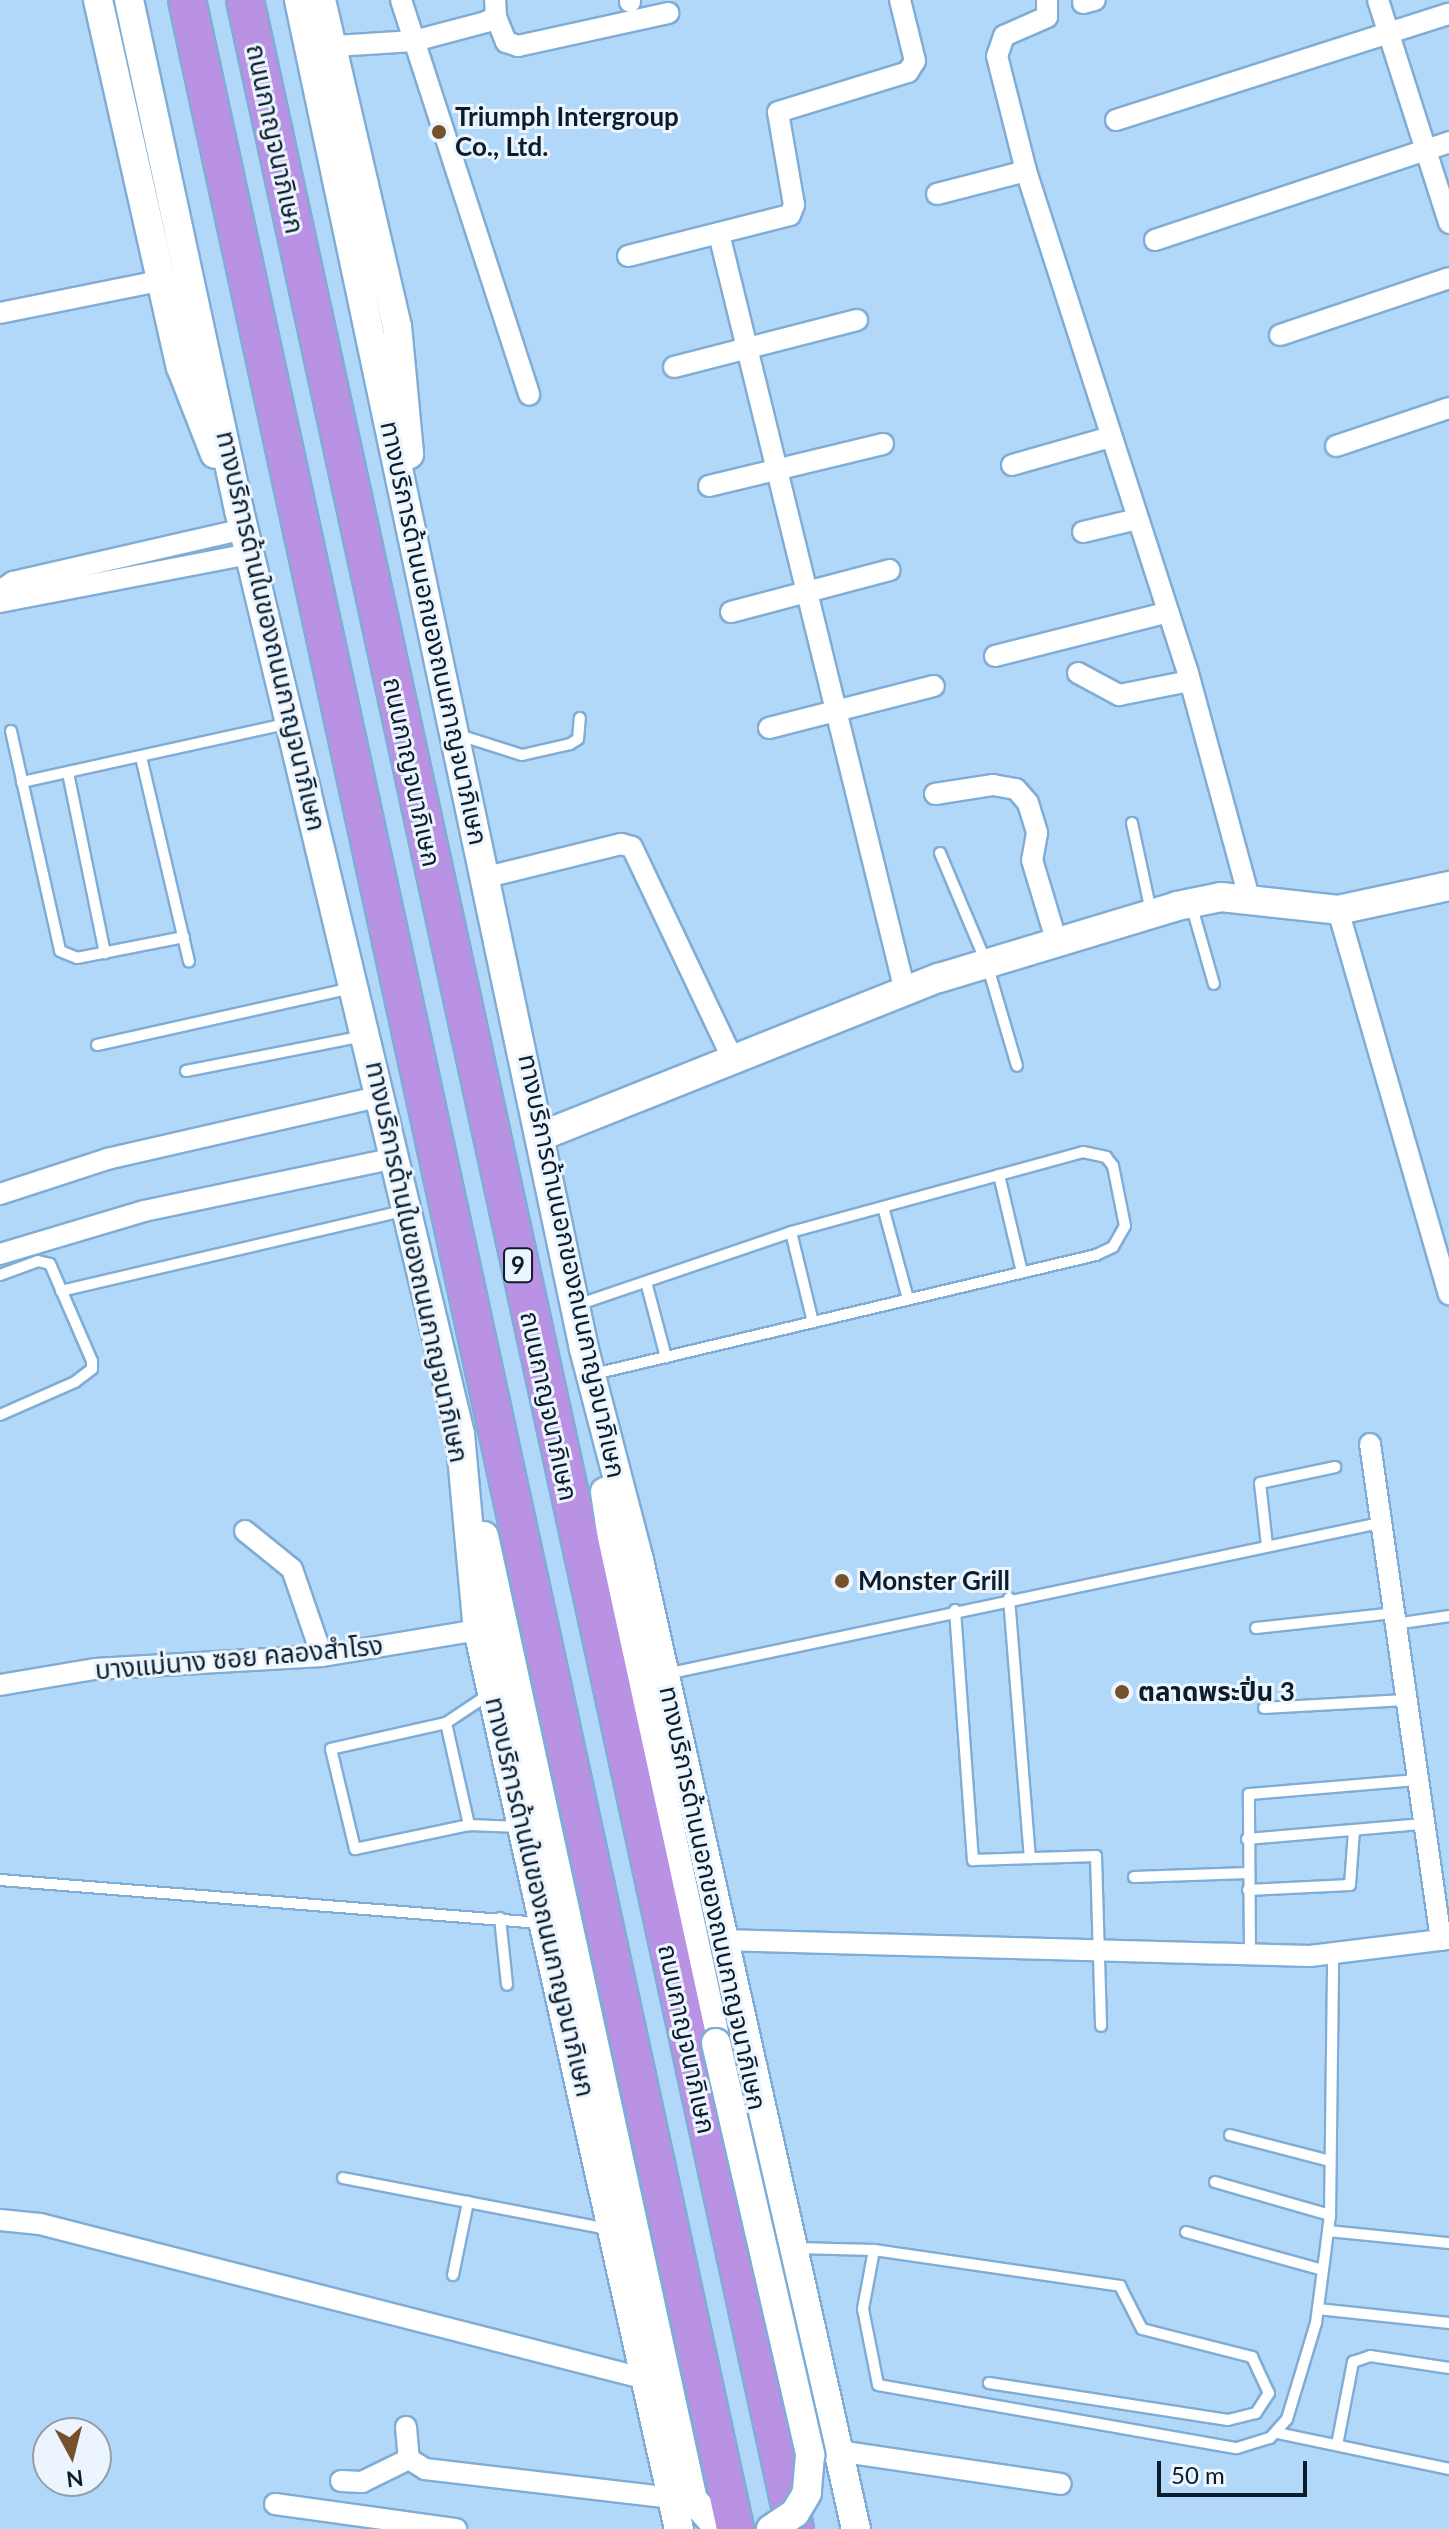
<!DOCTYPE html>
<html>
<head>
<meta charset="utf-8">
<style>
  body { margin:0 }
  #map { position:relative; width:1449px; height:2529px; overflow:hidden; background:#b2d8f9; font-family:Lato,"Noto Sans Thai",sans-serif }
  div>[style] { position:absolute }
  [style*='--x'] { left:calc(var(--x)*1px); top:calc(var(--y)*1px); width:calc(var(--w)*1px); rotate:calc(var(--a)*1deg) }
  .roads { filter:drop-shadow(2px 0 #7fadd5) drop-shadow(-2px 0 #7fadd5) drop-shadow(0 2px #7fadd5) drop-shadow(0 -2px #7fadd5) }
  .lane>* { height:10px; margin:-5px; padding:0 5px; transform-origin:5px; border-radius:5px; background:#fff }
  .street>* { height:20px; margin:-10px; padding:0 10px; transform-origin:10px; border-radius:10px; background:#fff }
  .secondary>* { height:28px; margin:-14px; padding:0 14px; transform-origin:14px; border-radius:14px; background:#fff }
  .highway>* { height:36px; margin:-18px; padding:0 18px; transform-origin:18px; border-radius:18px; background:#b992e3 }
  .bridges { filter:drop-shadow(2px 0 #7fadd5) drop-shadow(-2px 0 #7fadd5) drop-shadow(0 2px #7fadd5) drop-shadow(0 -2px #7fadd5) }
  .secondary-bridge>* { height:28px; margin:-14px; padding:0 14px; transform-origin:14px; border-radius:14px; background:#fff }
  .dots>* { width:22px; height:22px; translate:-50% -50%; box-sizing:border-box; border:4px solid #ecf5fe; border-radius:50% }
  span { translate:-50% -50%; white-space:nowrap; text-align:center; line-height:1.15; -webkit-text-stroke:6px #ecf5fe; paint-order:stroke }
  .shield-label span { padding:2px 6px; background:#ecf5fe; border:2px solid; border-radius:6px; -webkit-text-stroke-width:0 }
  .shield-label { font-size:24px; color:#0b1d2c; font-weight:700 }
  .poi-label { font-size:26px; color:#0b1d2c; font-weight:700 }
  .left { translate:0 -50%; text-align:left }
  .street-label { font-size:26px; color:#0b1d2c }
  .north { position:absolute; left:32px; top:2417px; width:80px; height:80px; box-sizing:border-box; background:#ecf5fe; border:2px solid #929faa; border-radius:50%; rotate:173deg; font-size:22px; font-weight:700; line-height:32px; text-align:center; color:#0b1d2c }
  .north::after { content:''; display:block; margin:auto; width:28px; height:36px; background:#76522c; clip-path:polygon(50% 0,100% 100%,50% 72%,0 100%) }
  .scale { position:absolute; left:1157px; top:2461px; width:150px; height:36px; box-sizing:border-box; border:4px solid #0b1d2c; border-top:0; padding-left:10px; font-size:24px; line-height:28px; white-space:nowrap; color:#0b1d2c; -webkit-text-stroke:6px #ecf5fe; paint-order:stroke }
</style>
</head>
<body>
<div id="map">
  <div class="roads">
    <div class="lane">
      <div style="--x:11;--y:731;--w:225;--a:77.4"></div>
      <div style="--x:60;--y:951;--w:18;--a:22"></div>
      <div style="--x:77;--y:958;--w:109;--a:-11.1"></div>
      <div style="--x:459;--y:735;--w:66;--a:17.6"></div>
      <div style="--x:522;--y:755;--w:49;--a:-12.9"></div>
      <div style="--x:570;--y:744;--w:9;--a:-32"></div>
      <div style="--x:578;--y:739;--w:21;--a:-85"></div>
      <div style="--x:141;--y:757;--w:210;--a:76.8"></div>
      <div style="--x:68;--y:773;--w:184;--a:78.4"></div>
      <div style="--x:22;--y:782;--w:270;--a:-12.4"></div>
      <div style="--x:1132;--y:823;--w:91;--a:77.9"></div>
      <div style="--x:940;--y:853;--w:121;--a:67.1"></div>
      <div style="--x:987;--y:964;--w:106;--a:73.6"></div>
      <div style="--x:1191;--y:904;--w:83;--a:74"></div>
      <div style="--x:97;--y:1045;--w:262;--a:-12.6"></div>
      <div style="--x:186;--y:1071;--w:182;--a:-11.1"></div>
      <div style="--x:999;--y:1175;--w:100;--a:76.7"></div>
      <div style="--x:883;--y:1207;--w:95;--a:74.8"></div>
      <div style="--x:791;--y:1232;--w:93;--a:76.3"></div>
      <div style="--x:0;--y:1275;--w:40;--a:-20.2"></div>
      <div style="--x:38;--y:1261;--w:12;--a:14"></div>
      <div style="--x:50;--y:1264;--w:106;--a:66.6"></div>
      <div style="--x:92;--y:1361;--w:8;--a:90"></div>
      <div style="--x:92;--y:1369;--w:21;--a:143"></div>
      <div style="--x:75;--y:1382;--w:82;--a:156.3"></div>
      <div style="--x:646;--y:1282;--w:78;--a:75.1"></div>
      <div style="--x:61;--y:1291;--w:354;--a:-13.2"></div>
      <div style="--x:577;--y:1305;--w:226;--a:-18.8"></div>
      <div style="--x:791;--y:1232;--w:303;--a:-15.3"></div>
      <div style="--x:1083;--y:1152;--w:24;--a:12"></div>
      <div style="--x:1106;--y:1157;--w:11;--a:52"></div>
      <div style="--x:1113;--y:1166;--w:61;--a:78.7"></div>
      <div style="--x:1125;--y:1226;--w:24;--a:120"></div>
      <div style="--x:1113;--y:1247;--w:19;--a:155"></div>
      <div style="--x:1096;--y:1255;--w:516;--a:166.66"></div>
      <div style="--x:1267;--y:1546;--w:63;--a:-96.3"></div>
      <div style="--x:1260;--y:1483;--w:77;--a:-12"></div>
      <div style="--x:1009;--y:1598;--w:261;--a:85.4"></div>
      <div style="--x:955;--y:1610;--w:251;--a:85.9"></div>
      <div style="--x:973;--y:1860;--w:123;--a:-1.9"></div>
      <div style="--x:1096;--y:1856;--w:170;--a:88.3"></div>
      <div style="--x:1395;--y:1624;--w:55;--a:-8.4"></div>
      <div style="--x:1256;--y:1628;--w:138;--a:-6.2"></div>
      <div style="--x:666;--y:1674;--w:730;--a:-11.94"></div>
      <div style="--x:491;--y:1693;--w:54;--a:146.3"></div>
      <div style="--x:446;--y:1723;--w:118;--a:167.3"></div>
      <div style="--x:331;--y:1749;--w:103;--a:76.5"></div>
      <div style="--x:355;--y:1849;--w:116;--a:-11.9"></div>
      <div style="--x:469;--y:1825;--w:51;--a:2.2"></div>
      <div style="--x:1264;--y:1708;--w:141;--a:-3.2"></div>
      <div style="--x:446;--y:1723;--w:105;--a:77.3"></div>
      <div style="--x:1247;--y:1839;--w:177;--a:-4.9"></div>
      <div style="--x:1134;--y:1877;--w:114;--a:-2"></div>
      <div style="--x:0;--y:1880;--w:542;--a:4.55"></div>
      <div style="--x:1248;--y:1890;--w:102;--a:-2.8"></div>
      <div style="--x:1350;--y:1885;--w:55;--a:-85.8"></div>
      <div style="--x:500;--y:1918;--w:67;--a:84"></div>
      <div style="--x:1250;--y:1955;--w:161;--a:-90.4"></div>
      <div style="--x:1249;--y:1794;--w:169;--a:-4.8"></div>
      <div style="--x:1230;--y:2135;--w:103;--a:14.6"></div>
      <div style="--x:343;--y:2178;--w:270;--a:10.9"></div>
      <div style="--x:1215;--y:2182;--w:120;--a:16"></div>
      <div style="--x:1328;--y:2231;--w:122;--a:5.7"></div>
      <div style="--x:1186;--y:2232;--w:142;--a:15.5"></div>
      <div style="--x:796;--y:2248;--w:78;--a:1.5"></div>
      <div style="--x:874;--y:2250;--w:60;--a:100.6"></div>
      <div style="--x:863;--y:2309;--w:77;--a:78.8"></div>
      <div style="--x:878;--y:2385;--w:364;--a:10"></div>
      <div style="--x:1237;--y:2448;--w:34;--a:-17"></div>
      <div style="--x:1270;--y:2438;--w:25;--a:-48"></div>
      <div style="--x:1287;--y:2419;--w:100;--a:-73.2"></div>
      <div style="--x:1316;--y:2323;--w:53;--a:-82.5"></div>
      <div style="--x:1323;--y:2270;--w:55;--a:-82.7"></div>
      <div style="--x:1330;--y:2215;--w:260;--a:-89.3"></div>
      <div style="--x:874;--y:2250;--w:249;--a:8.3"></div>
      <div style="--x:1120;--y:2286;--w:48;--a:62.9"></div>
      <div style="--x:1142;--y:2329;--w:114;--a:14.3"></div>
      <div style="--x:1252;--y:2357;--w:40;--a:65"></div>
      <div style="--x:1269;--y:2393;--w:24;--a:123"></div>
      <div style="--x:1256;--y:2413;--w:29;--a:166"></div>
      <div style="--x:1228;--y:2420;--w:242;--a:-171.2"></div>
      <div style="--x:453;--y:2275;--w:75;--a:-78.4"></div>
      <div style="--x:1318;--y:2309;--w:132;--a:6.1"></div>
      <div style="--x:1277;--y:2433;--w:176;--a:11.8"></div>
      <div style="--x:1337;--y:2445;--w:85;--a:-79.1"></div>
      <div style="--x:1353;--y:2362;--w:18;--a:-19"></div>
      <div style="--x:1370;--y:2356;--w:80;--a:8.6"></div>
    </div>
    <div class="street">
      <div style="--x:401;--y:0;--w:415;--a:72"></div>
      <div style="--x:630;--y:0;--w:2;--a:90"></div>
      <div style="--x:1047;--y:0;--w:17;--a:90"></div>
      <div style="--x:1047;--y:17;--w:47;--a:156.2"></div>
      <div style="--x:1004;--y:36;--w:21;--a:109"></div>
      <div style="--x:997;--y:56;--w:119;--a:75.8"></div>
      <div style="--x:1026;--y:171;--w:527;--a:72.11"></div>
      <div style="--x:1188;--y:673;--w:233;--a:74.8"></div>
      <div style="--x:1378;--y:0;--w:234;--a:72.3"></div>
      <div style="--x:1083;--y:3;--w:12;--a:-14"></div>
      <div style="--x:496;--y:17;--w:27;--a:68"></div>
      <div style="--x:506;--y:42;--w:13;--a:18"></div>
      <div style="--x:518;--y:46;--w:154;--a:-12.4"></div>
      <div style="--x:335;--y:46;--w:79;--a:-3.6"></div>
      <div style="--x:414;--y:41;--w:74;--a:-14.8"></div>
      <div style="--x:486;--y:22;--w:11;--a:-27"></div>
      <div style="--x:496;--y:17;--w:17;--a:-93"></div>
      <div style="--x:1116;--y:120;--w:349;--a:-17.7"></div>
      <div style="--x:937;--y:194;--w:92;--a:-14.5"></div>
      <div style="--x:719;--y:234;--w:780;--a:76.2"></div>
      <div style="--x:1155;--y:240;--w:310;--a:-18.4"></div>
      <div style="--x:628;--y:256;--w:167;--a:-14.2"></div>
      <div style="--x:790;--y:215;--w:11;--a:-68"></div>
      <div style="--x:794;--y:205;--w:94;--a:-99.8"></div>
      <div style="--x:778;--y:112;--w:136;--a:-17.1"></div>
      <div style="--x:908;--y:72;--w:13;--a:-58"></div>
      <div style="--x:915;--y:61;--w:63;--a:-103.8"></div>
      <div style="--x:0;--y:313;--w:166;--a:-11.4"></div>
      <div style="--x:1280;--y:335;--w:178;--a:-18.6"></div>
      <div style="--x:674;--y:367;--w:189;--a:-14.4"></div>
      <div style="--x:1336;--y:446;--w:119;--a:-18.6"></div>
      <div style="--x:1012;--y:465;--w:102;--a:-15.9"></div>
      <div style="--x:709;--y:486;--w:179;--a:-13.6"></div>
      <div style="--x:1083;--y:532;--w:56;--a:-13.5"></div>
      <div style="--x:0;--y:591;--w:16;--a:-35"></div>
      <div style="--x:13;--y:582;--w:237;--a:-12.9"></div>
      <div style="--x:0;--y:602;--w:255;--a:-10.9"></div>
      <div style="--x:731;--y:612;--w:164;--a:-14.8"></div>
      <div style="--x:995;--y:656;--w:179;--a:-14.2"></div>
      <div style="--x:1078;--y:673;--w:47;--a:28.2"></div>
      <div style="--x:1119;--y:695;--w:72;--a:-11.2"></div>
      <div style="--x:769;--y:728;--w:170;--a:-14.3"></div>
      <div style="--x:935;--y:794;--w:59;--a:-8.8"></div>
      <div style="--x:993;--y:785;--w:23;--a:10"></div>
      <div style="--x:1016;--y:789;--w:18;--a:49"></div>
      <div style="--x:1028;--y:803;--w:31;--a:73"></div>
      <div style="--x:1037;--y:833;--w:27;--a:100"></div>
      <div style="--x:1032;--y:860;--w:87;--a:73.2"></div>
      <div style="--x:487;--y:877;--w:138;--a:-13.8"></div>
      <div style="--x:621;--y:844;--w:11;--a:15"></div>
      <div style="--x:632;--y:847;--w:236;--a:64.6"></div>
      <div style="--x:1338;--y:910;--w:400;--a:73.9"></div>
      <div style="--x:0;--y:1194;--w:113;--a:-18.1"></div>
      <div style="--x:107;--y:1159;--w:282;--a:-12.9"></div>
      <div style="--x:0;--y:1254;--w:150;--a:-16.6"></div>
      <div style="--x:144;--y:1211;--w:257;--a:-11.9"></div>
      <div style="--x:1370;--y:1444;--w:501;--a:81.85"></div>
      <div style="--x:245;--y:1531;--w:60;--a:39"></div>
      <div style="--x:292;--y:1569;--w:92;--a:71"></div>
      <div style="--x:0;--y:1685;--w:96;--a:-9.6"></div>
      <div style="--x:95;--y:1669;--w:227;--a:-3.3"></div>
      <div style="--x:322;--y:1656;--w:158;--a:-9.5"></div>
      <div style="--x:721;--y:1940;--w:589;--a:1.56"></div>
      <div style="--x:1310;--y:1956;--w:140;--a:-7"></div>
      <div style="--x:0;--y:2220;--w:40;--a:5.7"></div>
      <div style="--x:40;--y:2224;--w:626;--a:14.35"></div>
      <div style="--x:406;--y:2427;--w:32;--a:85"></div>
      <div style="--x:409;--y:2459;--w:19;--a:32"></div>
      <div style="--x:425;--y:2469;--w:249;--a:6.7"></div>
      <div style="--x:838;--y:2451;--w:225;--a:8.4"></div>
      <div style="--x:341;--y:2481;--w:21;--a:3"></div>
      <div style="--x:362;--y:2482;--w:52;--a:-26.1"></div>
      <div style="--x:275;--y:2504;--w:183;--a:7.9"></div>
    </div>
    <div class="secondary">
      <div style="--x:98;--y:0;--w:376;--a:77.3"></div>
      <div style="--x:181;--y:367;--w:93;--a:68.7"></div>
      <div style="--x:129;--y:0;--w:522;--a:77.83"></div>
      <div style="--x:239;--y:510;--w:950;--a:76.55"></div>
      <div style="--x:460;--y:1434;--w:197;--a:84.8"></div>
      <div style="--x:478;--y:1630;--w:921;--a:77.4"></div>
      <div style="--x:299;--y:0;--w:1379;--a:78.07"></div>
      <div style="--x:584;--y:1349;--w:218;--a:75.4"></div>
      <div style="--x:639;--y:1560;--w:993;--a:77.38"></div>
      <div style="--x:321;--y:0;--w:335;--a:76.9"></div>
      <div style="--x:397;--y:326;--w:129;--a:84.6"></div>
      <div style="--x:541;--y:1136;--w:428;--a:-21.7"></div>
      <div style="--x:939;--y:978;--w:249;--a:-16.8"></div>
      <div style="--x:1177;--y:906;--w:45;--a:-11.6"></div>
      <div style="--x:1221;--y:897;--w:118;--a:6.3"></div>
      <div style="--x:1338;--y:910;--w:114;--a:-12.2"></div>
      <div style="--x:605;--y:1492;--w:108;--a:81.5"></div>
      <div style="--x:621;--y:1599;--w:454;--a:77.9"></div>
      <div style="--x:484;--y:1536;--w:986;--a:77.77"></div>
      <div style="--x:693;--y:2500;--w:40;--a:47"></div>
    </div>
    <div class="highway">
      <div style="--x:187;--y:0;--w:2588;--a:77.77"></div>
      <div style="--x:245;--y:0;--w:2588;--a:77.73"></div>
    </div>
  </div>
  <div class="bridges">
    <div class="secondary-bridge">
      <div style="--x:716;--y:2043;--w:423;--a:77.1"></div>
      <div style="--x:810;--y:2455;--w:38;--a:95"></div>
      <div style="--x:807;--y:2493;--w:23;--a:121"></div>
      <div style="--x:795;--y:2513;--w:29;--a:146"></div>
    </div>
  </div>
  <div class="dots">
    <div style="left:439px;top:132px;background:#76522c"></div>
    <div style="left:842px;top:1581px;background:#76522c"></div>
    <div style="left:1122px;top:1692px;background:#76522c"></div>
  </div>
  <div class="shield-label">
    <span style="left:518px;top:1265px">9</span>
  </div>
  <div class="poi-label">
    <span class="left" style="left:455px;top:132px">Triumph Intergroup<br>Co., Ltd.</span>
    <span class="left" style="left:858px;top:1581px">Monster Grill</span>
    <span class="left" style="left:1138px;top:1692px">ตลาดพระปิ่น 3</span>
  </div>
  <div class="street-label">
    <span style="left:275px;top:139px;rotate:78deg">ถนนกาญจนาภิเษก</span>
    <span style="left:271px;top:631px;rotate:77deg">ทางบริการด้านในของถนนกาญจนาภิเษก</span>
    <span style="left:434px;top:633px;rotate:78deg">ทางบริการด้านนอกของถนนกาญจนาภิเษก</span>
    <span style="left:412px;top:772px;rotate:78deg">ถนนกาญจนาภิเษก</span>
    <span style="left:417px;top:1262px;rotate:78deg">ทางบริการด้านในของถนนกาญจนาภิเษก</span>
    <span style="left:572px;top:1266px;rotate:78deg">ทางบริการด้านนอกของถนนกาญจนาภิเษก</span>
    <span style="left:549px;top:1406px;rotate:78deg">ถนนกาญจนาภิเษก</span>
    <span style="left:239px;top:1658px;rotate:-5deg">บางแม่นาง ซอย คลองสำโรง</span>
    <span style="left:540px;top:1897px;rotate:77deg">ทางบริการด้านในของถนนกาญจนาภิเษก</span>
    <span style="left:713px;top:1898px;rotate:78deg">ทางบริการด้านนอกของถนนกาญจนาภิเษก</span>
    <span style="left:687px;top:2039px;rotate:78deg">ถนนกาญจนาภิเษก</span>
  </div>
  <div class="north">N</div>
  <div class="scale">50 m</div>
</div>
</body>
</html>
